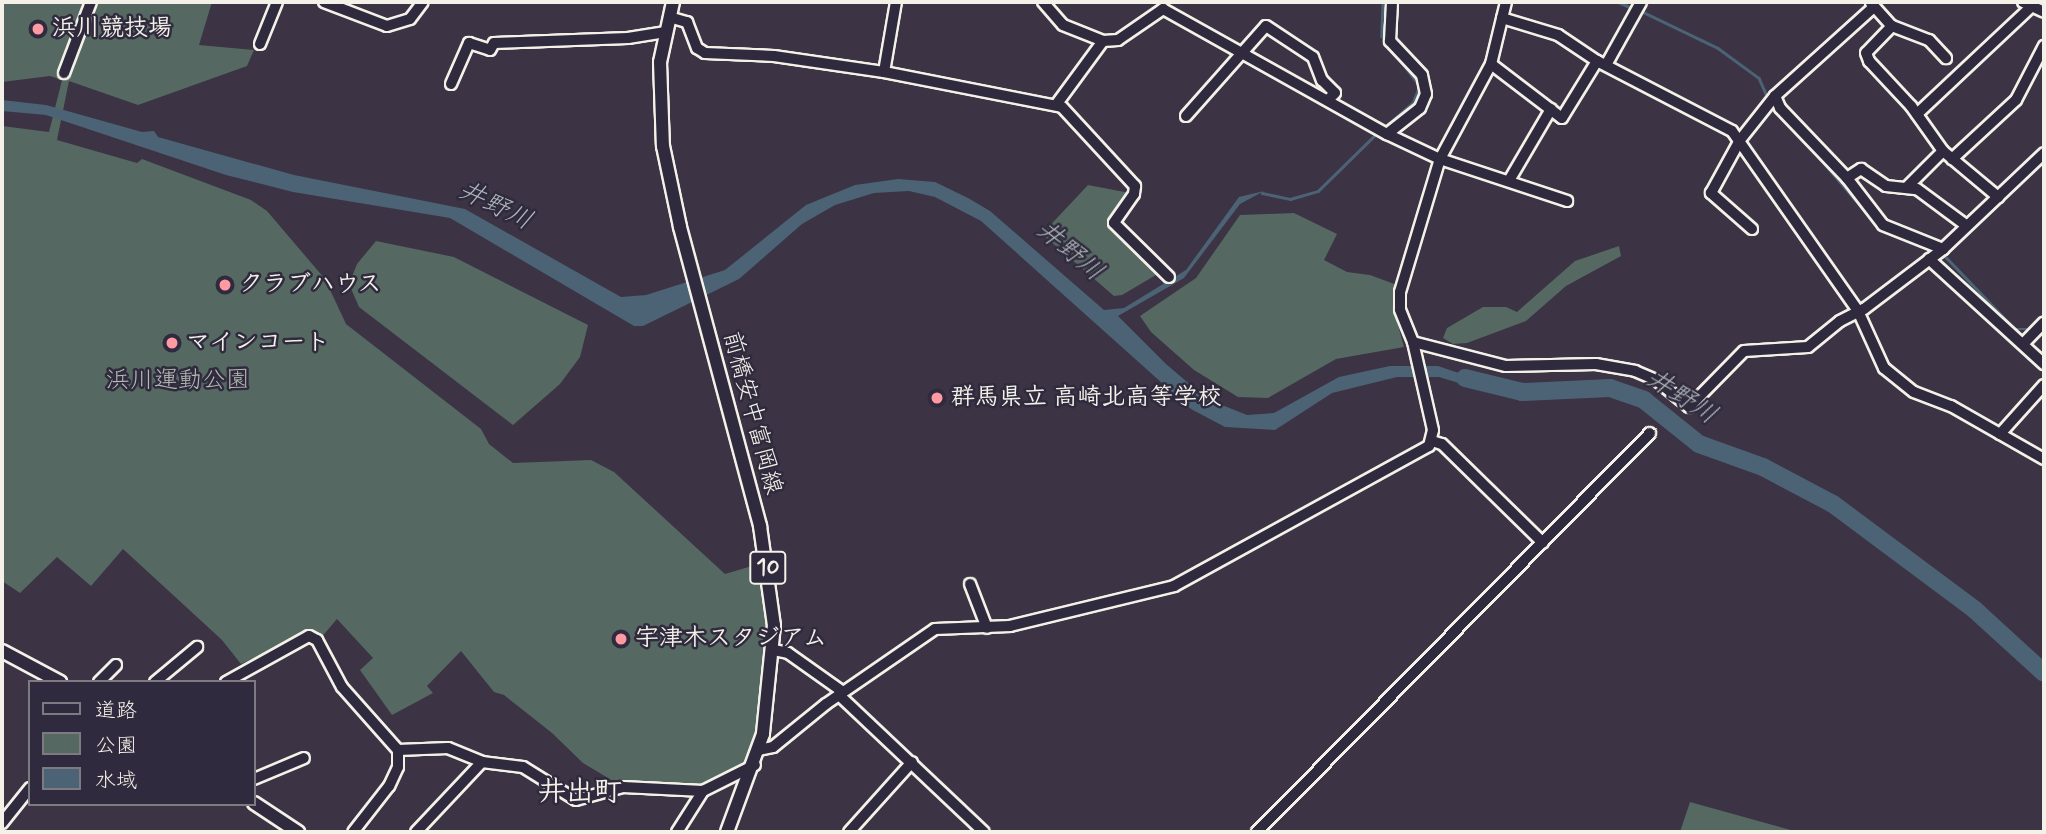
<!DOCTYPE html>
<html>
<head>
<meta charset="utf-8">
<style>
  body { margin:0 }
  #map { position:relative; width:2046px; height:834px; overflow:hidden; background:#3c3344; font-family:Mynerve,"Klee One",sans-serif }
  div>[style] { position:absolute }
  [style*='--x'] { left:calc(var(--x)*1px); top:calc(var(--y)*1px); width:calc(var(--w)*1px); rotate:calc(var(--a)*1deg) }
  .green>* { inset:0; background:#556861 }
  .water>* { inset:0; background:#4b6374 }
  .stream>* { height:2.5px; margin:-1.25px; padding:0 1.25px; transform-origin:1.25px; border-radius:1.25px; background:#4b6374 }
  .river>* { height:18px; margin:-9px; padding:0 9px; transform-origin:9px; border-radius:9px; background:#4b6374 }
  .roads { filter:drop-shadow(2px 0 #f4f1e8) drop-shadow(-2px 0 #f4f1e8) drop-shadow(0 2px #f4f1e8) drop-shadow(0 -2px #f4f1e8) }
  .minor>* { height:10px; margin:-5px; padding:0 5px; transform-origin:5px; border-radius:5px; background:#2f2a3d }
  .major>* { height:12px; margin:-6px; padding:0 6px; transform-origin:6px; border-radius:6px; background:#2f2a3d }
  .dots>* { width:19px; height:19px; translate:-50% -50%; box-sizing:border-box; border:4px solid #2f2a3d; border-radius:50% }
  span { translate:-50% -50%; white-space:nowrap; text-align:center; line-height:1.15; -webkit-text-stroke:5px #2f2a3d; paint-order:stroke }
  .shield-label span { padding:2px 5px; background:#2f2a3d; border:2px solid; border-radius:5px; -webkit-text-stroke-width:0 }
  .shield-label { font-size:23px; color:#f4f1e8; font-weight:700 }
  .poi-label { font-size:24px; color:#f4f1e8; font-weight:700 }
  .left { translate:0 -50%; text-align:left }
  .park-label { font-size:24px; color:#b4bab2 }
  .street-label { font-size:24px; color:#f4f1e8 }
  .water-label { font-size:26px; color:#b0b8ba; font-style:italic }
  .quarter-label { font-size:28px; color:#f4f1e8; font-weight:700 }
  .frame { position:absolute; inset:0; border:4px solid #f4f1e8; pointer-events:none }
  .legend { position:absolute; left:28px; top:680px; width:228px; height:126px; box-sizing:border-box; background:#2f2a3d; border:2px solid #7e7a81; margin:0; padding:9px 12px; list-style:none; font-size:21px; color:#f4f1e8 }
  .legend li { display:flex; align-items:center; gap:14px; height:35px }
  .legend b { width:35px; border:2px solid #7e7a81 }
</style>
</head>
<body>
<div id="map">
  <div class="green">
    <div style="clip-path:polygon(2px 2px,212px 2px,199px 45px,254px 50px,247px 66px,138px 105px,69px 81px,57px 140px,137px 163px,142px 159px,251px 200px,267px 211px,325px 279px,346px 324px,481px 429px,489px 444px,513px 463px,591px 460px,614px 472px,725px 574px,762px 563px,770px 612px,760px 716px,746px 763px,704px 786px,618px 784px,583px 763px,552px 733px,504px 695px,494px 692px,461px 651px,427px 686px,433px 693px,392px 715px,360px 670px,373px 658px,337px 619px,320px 639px,308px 632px,241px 664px,222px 640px,123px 549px,91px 586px,57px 557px,20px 593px,2px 581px,2px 126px,49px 132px,62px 80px,50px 76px,2px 82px)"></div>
    <div style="clip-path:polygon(1088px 185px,1130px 193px,1108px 223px,1156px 275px,1122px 295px,1114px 296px,1042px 234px)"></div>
    <div style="clip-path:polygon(1294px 213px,1337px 234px,1324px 260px,1347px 272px,1370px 275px,1397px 285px,1394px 311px,1404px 347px,1336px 359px,1268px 398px,1238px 397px,1194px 370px,1151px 332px,1140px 316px,1196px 278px,1240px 215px)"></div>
    <div style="clip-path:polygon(376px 241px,454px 257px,588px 325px,580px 357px,560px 384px,513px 425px,359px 307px,349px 284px,357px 264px)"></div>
    <div style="clip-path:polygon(1619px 246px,1621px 256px,1566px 286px,1526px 321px,1467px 343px,1453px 344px,1443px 338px,1447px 328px,1483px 307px,1506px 307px,1517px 312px,1575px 261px)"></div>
    <div style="clip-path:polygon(1690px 802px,1798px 832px,1680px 832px)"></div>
  </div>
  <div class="water">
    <div style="clip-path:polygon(2px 100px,46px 105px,142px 132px,154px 131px,158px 137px,294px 175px,465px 209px,621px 297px,646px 295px,725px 270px,806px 205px,855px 185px,898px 179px,935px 182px,968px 198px,990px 211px,1104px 310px,1124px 308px,1186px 270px,1239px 197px,1264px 191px,1240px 204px,1184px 278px,1118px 316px,1166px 364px,1207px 399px,1247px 415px,1274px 413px,1339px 377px,1390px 366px,1438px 366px,1488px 383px,1485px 391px,1439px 377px,1397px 377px,1332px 393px,1275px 430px,1225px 427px,1191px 409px,981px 221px,935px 197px,909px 191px,874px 193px,835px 205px,802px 224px,739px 279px,643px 326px,634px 326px,450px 218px,293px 192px,226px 175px,46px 115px,2px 111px)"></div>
  </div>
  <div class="stream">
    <div style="--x:1383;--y:2;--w:34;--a:92"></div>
    <div style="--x:1382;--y:36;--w:63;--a:52.8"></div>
    <div style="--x:1420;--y:86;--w:18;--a:112"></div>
    <div style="--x:1413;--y:103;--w:37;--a:139"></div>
    <div style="--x:1618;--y:2;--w:13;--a:23"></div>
    <div style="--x:1643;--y:12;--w:83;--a:25.6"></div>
    <div style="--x:1718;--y:48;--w:51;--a:36.2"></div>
    <div style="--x:1759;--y:78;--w:20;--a:66"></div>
    <div style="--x:1772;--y:107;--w:33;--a:46"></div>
    <div style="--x:1818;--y:156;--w:91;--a:49.5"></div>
    <div style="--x:1262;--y:193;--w:29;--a:12"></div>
    <div style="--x:1290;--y:199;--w:29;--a:-16"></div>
    <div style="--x:1318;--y:191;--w:83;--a:-44.5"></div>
    <div style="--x:1943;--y:254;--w:104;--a:46.2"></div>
    <div style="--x:2015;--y:329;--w:13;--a:0"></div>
    <div style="--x:2028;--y:329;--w:21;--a:-41"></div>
  </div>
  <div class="river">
    <div style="--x:1465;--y:378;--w:59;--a:13.8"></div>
    <div style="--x:1522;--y:392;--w:88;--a:-2.6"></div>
    <div style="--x:1610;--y:388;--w:36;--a:19"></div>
    <div style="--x:1644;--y:400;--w:70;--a:38.7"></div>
    <div style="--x:1699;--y:444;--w:68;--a:19.8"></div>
    <div style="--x:1763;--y:467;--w:79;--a:27.9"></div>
    <div style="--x:1833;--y:504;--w:177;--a:36.7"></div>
    <div style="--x:1975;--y:610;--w:93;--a:42.4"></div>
  </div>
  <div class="roads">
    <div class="minor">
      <div style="--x:324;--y:2;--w:67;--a:20.9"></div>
      <div style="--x:387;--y:26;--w:24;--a:-17"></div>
      <div style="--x:410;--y:19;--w:21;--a:-53"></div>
      <div style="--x:1043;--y:2;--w:30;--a:49"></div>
      <div style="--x:1063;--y:25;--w:43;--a:21.8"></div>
      <div style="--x:1103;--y:41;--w:15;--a:-4"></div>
      <div style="--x:1118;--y:40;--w:55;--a:-34.6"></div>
      <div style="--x:1163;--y:9;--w:257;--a:29.2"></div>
      <div style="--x:1387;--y:134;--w:59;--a:25.3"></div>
      <div style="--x:1440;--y:159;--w:134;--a:18.3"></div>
      <div style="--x:2023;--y:2;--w:23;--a:25"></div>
      <div style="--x:1871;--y:3;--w:31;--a:48"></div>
      <div style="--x:1892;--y:26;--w:40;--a:21"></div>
      <div style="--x:1929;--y:40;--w:25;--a:47"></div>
      <div style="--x:669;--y:17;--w:19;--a:16"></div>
      <div style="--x:687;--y:22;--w:28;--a:69"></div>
      <div style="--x:697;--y:48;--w:9;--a:32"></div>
      <div style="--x:705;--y:53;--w:69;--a:2.5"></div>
      <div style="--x:774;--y:56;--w:111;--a:8.3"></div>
      <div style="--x:884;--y:72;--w:181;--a:11.1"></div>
      <div style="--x:1062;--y:107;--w:108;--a:47.3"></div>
      <div style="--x:1135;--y:186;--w:8;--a:97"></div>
      <div style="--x:1134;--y:194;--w:35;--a:125"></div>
      <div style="--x:1114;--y:223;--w:77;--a:44.5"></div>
      <div style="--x:1502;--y:18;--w:59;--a:16.9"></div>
      <div style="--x:1558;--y:35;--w:47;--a:33.7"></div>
      <div style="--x:1597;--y:61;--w:152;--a:27.4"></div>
      <div style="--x:1732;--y:131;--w:220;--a:55"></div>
      <div style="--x:1858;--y:311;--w:63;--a:65.5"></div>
      <div style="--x:1884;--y:368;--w:38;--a:39"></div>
      <div style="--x:1914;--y:392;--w:40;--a:21"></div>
      <div style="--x:1951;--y:406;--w:107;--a:29.7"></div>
      <div style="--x:1892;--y:26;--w:37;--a:134"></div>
      <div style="--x:1866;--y:53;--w:9;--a:69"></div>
      <div style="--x:1869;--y:61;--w:62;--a:47"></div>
      <div style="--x:1911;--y:106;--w:55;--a:54.6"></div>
      <div style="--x:1943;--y:151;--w:72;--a:39.9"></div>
      <div style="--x:260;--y:44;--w:45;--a:-68"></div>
      <div style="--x:1491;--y:64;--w:89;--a:37.3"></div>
      <div style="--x:1562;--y:118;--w:67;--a:-58.4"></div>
      <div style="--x:1606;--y:65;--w:72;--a:-60.9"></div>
      <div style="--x:884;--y:72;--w:71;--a:-80.3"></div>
      <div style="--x:64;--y:73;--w:76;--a:-69.2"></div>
      <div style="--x:451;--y:84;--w:45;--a:-66.3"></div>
      <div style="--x:469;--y:43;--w:22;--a:18"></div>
      <div style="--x:490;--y:50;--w:8;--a:-60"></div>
      <div style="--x:494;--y:43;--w:134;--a:-2.1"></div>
      <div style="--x:628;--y:38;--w:38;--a:-9"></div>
      <div style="--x:1775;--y:96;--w:13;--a:67"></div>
      <div style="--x:1780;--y:108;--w:97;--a:46.3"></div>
      <div style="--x:1847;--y:178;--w:59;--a:52.5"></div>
      <div style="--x:1883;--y:225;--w:65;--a:21.8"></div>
      <div style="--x:1056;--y:105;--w:79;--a:-53.7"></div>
      <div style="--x:1917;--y:114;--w:158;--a:-43.2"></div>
      <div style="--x:1186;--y:116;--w:120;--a:-48.4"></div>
      <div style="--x:1266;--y:26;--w:56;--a:33.4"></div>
      <div style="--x:1313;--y:57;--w:25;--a:69"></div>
      <div style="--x:1322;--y:80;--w:18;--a:45"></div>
      <div style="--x:1335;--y:93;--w:10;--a:135"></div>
      <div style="--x:1387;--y:134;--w:42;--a:-38.2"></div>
      <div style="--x:1420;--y:108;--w:15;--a:-67"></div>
      <div style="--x:1426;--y:94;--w:19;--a:-102"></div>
      <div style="--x:1422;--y:75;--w:47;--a:-133.3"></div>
      <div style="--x:1390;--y:41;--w:39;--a:-87"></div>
      <div style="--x:1952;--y:159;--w:87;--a:-42.7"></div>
      <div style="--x:2016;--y:100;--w:61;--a:-62.6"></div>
      <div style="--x:1847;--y:178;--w:17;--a:-33"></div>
      <div style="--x:1861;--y:169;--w:30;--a:34"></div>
      <div style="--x:1886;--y:186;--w:31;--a:6"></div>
      <div style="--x:1917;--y:189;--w:62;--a:36.5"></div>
      <div style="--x:1510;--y:179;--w:81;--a:-59.6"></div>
      <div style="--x:1906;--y:188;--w:52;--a:-45"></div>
      <div style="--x:1752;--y:229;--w:55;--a:-138.7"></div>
      <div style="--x:1711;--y:193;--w:60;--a:-61.3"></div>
      <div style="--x:1740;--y:140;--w:56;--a:-51.5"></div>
      <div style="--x:1775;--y:96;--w:133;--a:-42"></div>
      <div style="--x:1929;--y:259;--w:156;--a:42.4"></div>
      <div style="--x:1413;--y:342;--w:96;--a:14.5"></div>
      <div style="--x:1506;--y:366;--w:90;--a:-1.3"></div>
      <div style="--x:1596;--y:364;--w:40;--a:10"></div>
      <div style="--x:1635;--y:371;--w:23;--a:23"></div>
      <div style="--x:1656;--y:380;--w:43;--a:39.3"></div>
      <div style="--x:1689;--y:407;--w:78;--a:-45.5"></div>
      <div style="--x:1744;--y:351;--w:64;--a:-3.6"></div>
      <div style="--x:1808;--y:347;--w:41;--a:-39.1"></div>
      <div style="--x:1840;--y:321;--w:27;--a:-27"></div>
      <div style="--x:1864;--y:309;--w:99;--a:-37.2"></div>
      <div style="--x:1943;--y:249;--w:139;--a:-43.5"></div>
      <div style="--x:2023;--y:344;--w:30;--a:-46"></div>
      <div style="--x:2000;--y:434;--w:66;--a:-48.1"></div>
      <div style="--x:1432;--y:441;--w:10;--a:17"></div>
      <div style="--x:1442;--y:444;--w:141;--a:44.4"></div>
      <div style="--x:970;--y:584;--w:47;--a:68.9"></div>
      <div style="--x:774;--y:650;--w:14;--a:12"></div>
      <div style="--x:788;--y:653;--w:67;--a:35.3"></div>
      <div style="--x:99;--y:682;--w:24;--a:-45"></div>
      <div style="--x:155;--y:682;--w:55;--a:-39.8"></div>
      <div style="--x:226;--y:682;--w:95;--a:-29"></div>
      <div style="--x:309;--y:636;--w:9;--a:27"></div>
      <div style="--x:317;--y:640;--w:53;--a:62"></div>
      <div style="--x:342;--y:687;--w:84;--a:48.4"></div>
      <div style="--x:398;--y:750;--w:17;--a:90"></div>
      <div style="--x:398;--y:767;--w:21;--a:115"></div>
      <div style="--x:389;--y:786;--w:58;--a:128"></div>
      <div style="--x:839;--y:695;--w:199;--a:43.4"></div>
      <div style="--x:398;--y:750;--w:50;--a:-2.3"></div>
      <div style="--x:448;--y:748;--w:37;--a:22"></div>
      <div style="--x:482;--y:762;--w:41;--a:7"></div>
      <div style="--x:523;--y:767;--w:62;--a:31.9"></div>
      <div style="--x:576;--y:800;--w:49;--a:-15.5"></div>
      <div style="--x:623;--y:787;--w:80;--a:2.9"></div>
      <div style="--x:703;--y:791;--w:58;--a:-26.6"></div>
      <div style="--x:758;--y:750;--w:15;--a:-11"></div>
      <div style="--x:773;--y:747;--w:68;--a:-39.1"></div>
      <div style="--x:826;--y:704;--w:132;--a:-34.5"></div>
      <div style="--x:935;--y:629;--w:75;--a:-2.3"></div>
      <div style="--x:1010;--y:626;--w:169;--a:-13.7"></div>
      <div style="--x:1174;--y:586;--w:291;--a:-28.8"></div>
      <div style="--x:1429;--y:446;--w:16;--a:-76"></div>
      <div style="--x:1433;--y:430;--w:90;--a:-102.8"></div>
      <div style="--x:1413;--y:342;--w:35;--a:-112"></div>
      <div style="--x:1400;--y:309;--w:17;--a:-90"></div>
      <div style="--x:1400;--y:292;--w:139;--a:-73.3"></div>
      <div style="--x:1440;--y:159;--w:108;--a:-61.8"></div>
      <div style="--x:1491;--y:64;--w:64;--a:-76.4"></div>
      <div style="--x:254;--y:779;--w:54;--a:-22.8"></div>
      <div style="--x:2;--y:823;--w:45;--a:-51.3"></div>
      <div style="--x:416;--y:832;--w:96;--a:-46.7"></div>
      <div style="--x:677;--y:832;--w:49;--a:-57.6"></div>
      <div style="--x:849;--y:832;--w:94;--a:-48"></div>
      <div style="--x:1257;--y:832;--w:560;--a:-45.43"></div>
    </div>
    <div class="major">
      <div style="--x:673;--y:2;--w:61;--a:102.2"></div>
      <div style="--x:660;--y:62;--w:84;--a:88"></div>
      <div style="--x:663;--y:146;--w:83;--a:78.1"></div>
      <div style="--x:680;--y:227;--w:310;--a:75"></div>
      <div style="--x:760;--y:526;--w:100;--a:82"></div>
      <div style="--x:774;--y:625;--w:110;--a:95.8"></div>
      <div style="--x:763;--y:734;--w:104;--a:110.2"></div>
      <div style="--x:2;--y:651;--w:66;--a:28.1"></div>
      <div style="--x:254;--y:803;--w:53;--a:33.4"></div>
    </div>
  </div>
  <div class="dots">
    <div style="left:38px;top:29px;background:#ff9aa2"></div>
    <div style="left:225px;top:285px;background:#ff9aa2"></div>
    <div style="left:172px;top:343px;background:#ff9aa2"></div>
    <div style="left:937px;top:398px;background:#ff9aa2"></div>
    <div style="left:621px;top:639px;background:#ff9aa2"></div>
  </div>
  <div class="shield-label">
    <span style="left:768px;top:568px">10</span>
  </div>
  <div class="poi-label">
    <span class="left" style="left:52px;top:29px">浜川競技場</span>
    <span class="left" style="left:239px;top:285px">クラブハウス</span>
    <span class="left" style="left:186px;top:343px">マインコート</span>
    <span class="left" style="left:951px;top:398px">群馬県立 高崎北高等学校</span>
    <span class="left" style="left:635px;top:639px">宇津木スタジアム</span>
  </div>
  <div class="park-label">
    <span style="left:178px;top:381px">浜川運動公園</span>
  </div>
  <div class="street-label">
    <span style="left:752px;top:413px;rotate:75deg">前橋安中富岡線</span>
  </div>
  <div class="water-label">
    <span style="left:495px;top:207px;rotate:26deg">井野川</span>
    <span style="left:1069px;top:252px;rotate:40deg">井野川</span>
    <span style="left:1681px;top:398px;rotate:33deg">井野川</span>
  </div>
  <div class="quarter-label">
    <span style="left:580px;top:793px">井出町</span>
  </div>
  <div class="frame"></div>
  <ul class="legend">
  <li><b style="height:9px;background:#2f2a3d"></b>道路</li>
  <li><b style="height:19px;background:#556861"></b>公園</li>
  <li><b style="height:19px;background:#4b6374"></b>水域</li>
  </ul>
</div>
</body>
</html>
